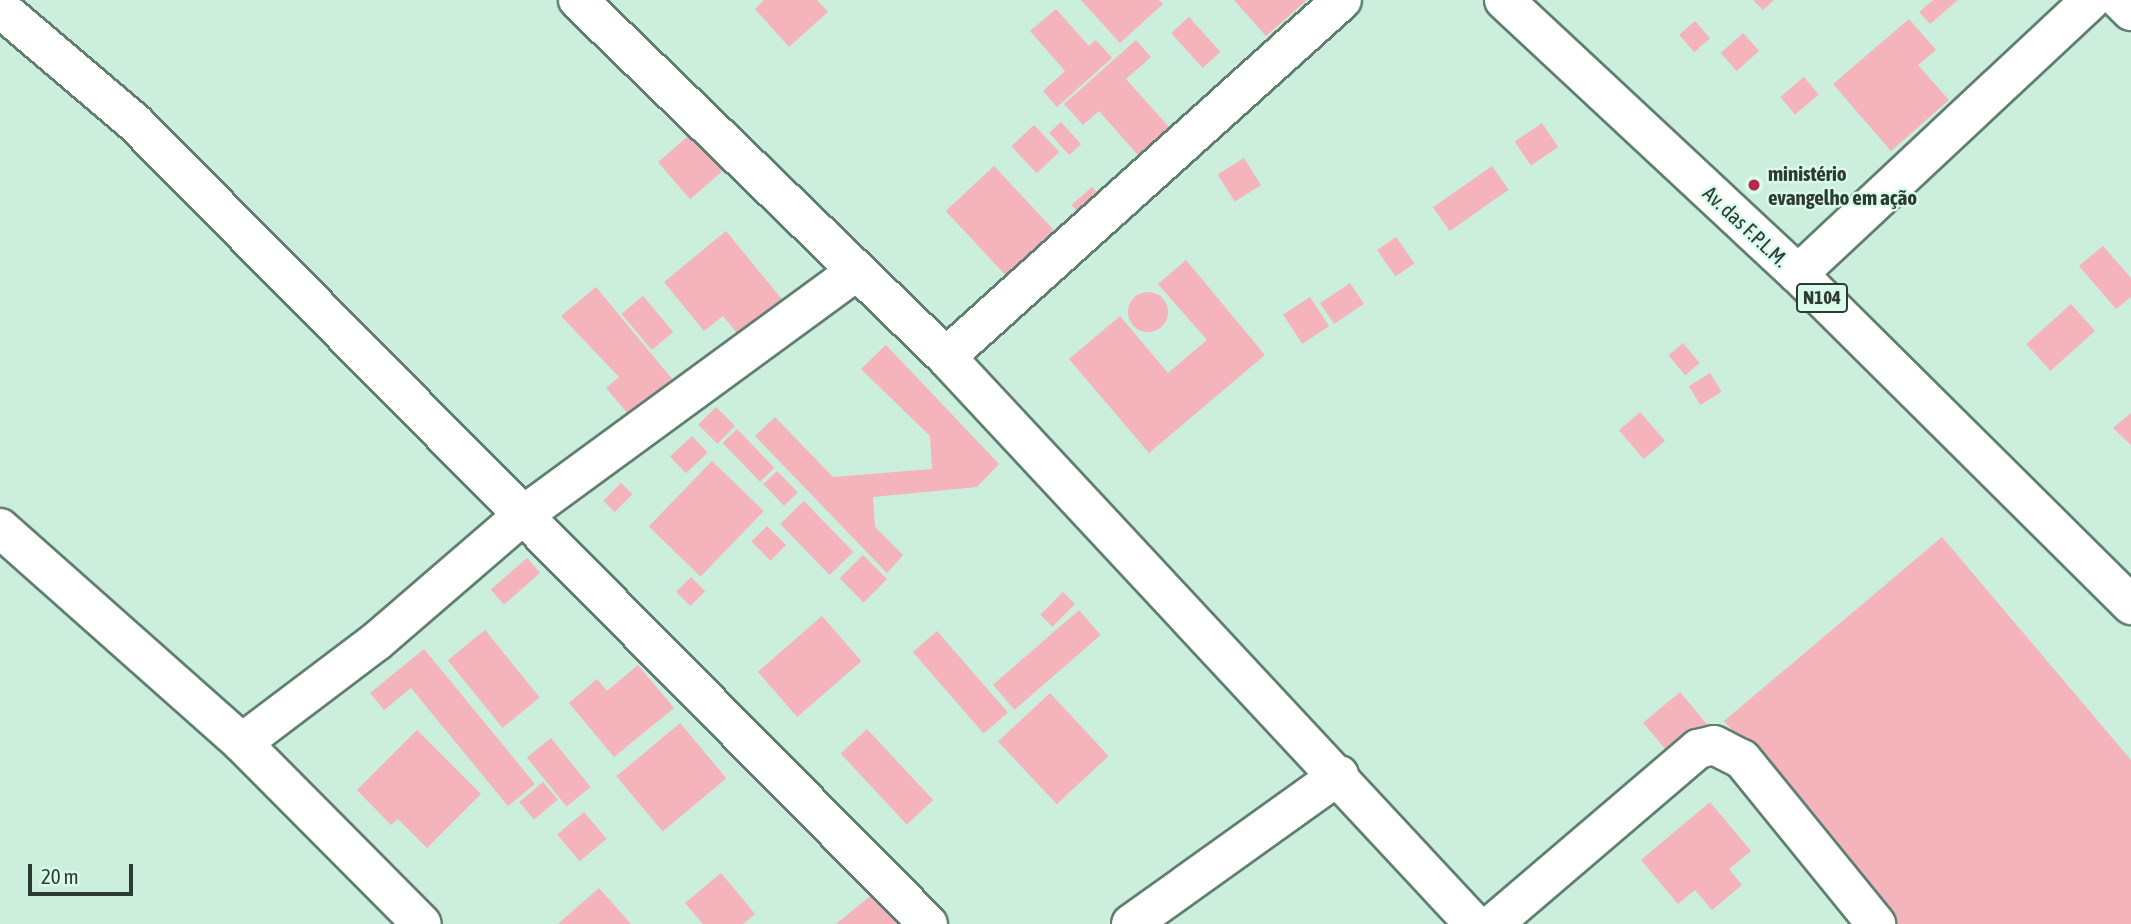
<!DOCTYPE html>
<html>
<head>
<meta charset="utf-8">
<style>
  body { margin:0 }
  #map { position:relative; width:2131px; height:924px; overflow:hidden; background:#ced; font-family:"Asap Condensed",sans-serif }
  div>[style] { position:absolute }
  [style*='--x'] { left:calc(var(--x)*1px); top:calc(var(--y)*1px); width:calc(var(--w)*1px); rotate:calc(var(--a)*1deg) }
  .building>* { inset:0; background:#f5b3bb; transform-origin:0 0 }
  .round { border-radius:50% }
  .roads { filter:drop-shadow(2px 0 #607f71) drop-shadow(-2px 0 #607f71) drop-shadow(0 2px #607f71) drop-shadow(0 -2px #607f71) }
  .minor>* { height:38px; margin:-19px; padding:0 19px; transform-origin:19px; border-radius:19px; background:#fff }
  .major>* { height:38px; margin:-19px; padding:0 19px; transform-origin:19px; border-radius:19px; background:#fff }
  .dots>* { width:19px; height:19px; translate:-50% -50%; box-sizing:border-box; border:4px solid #d9fbea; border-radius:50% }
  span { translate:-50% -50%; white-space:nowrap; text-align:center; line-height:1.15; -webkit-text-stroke:5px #d9fbea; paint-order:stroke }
  .shield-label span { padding:2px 5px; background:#d9fbea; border:2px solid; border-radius:5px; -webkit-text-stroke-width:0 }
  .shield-label { font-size:19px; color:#2d3b34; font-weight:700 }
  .poi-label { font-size:21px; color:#2d3b34; font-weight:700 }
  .left { translate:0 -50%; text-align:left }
  .street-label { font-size:21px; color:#2d3b34 }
  .scale { position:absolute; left:28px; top:864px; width:105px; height:32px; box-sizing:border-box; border:4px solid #2d3b34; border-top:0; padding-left:9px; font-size:21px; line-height:24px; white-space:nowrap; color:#2d3b34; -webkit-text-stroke:5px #d9fbea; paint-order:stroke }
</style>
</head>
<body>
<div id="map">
  <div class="building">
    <div style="clip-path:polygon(764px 0,817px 0,828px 12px,789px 47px,755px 9px)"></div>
    <div style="clip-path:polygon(1081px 0,1159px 0,1163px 4px,1120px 43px)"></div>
    <div style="clip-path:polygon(1234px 0,1307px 0,1266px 36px)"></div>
    <div style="clip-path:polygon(1753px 0,1774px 0,1763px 10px)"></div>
    <div style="clip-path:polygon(1933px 0,1958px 0,1930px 24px,1919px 12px)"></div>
    <div style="clip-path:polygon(1056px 9px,1089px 46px,1096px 40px,1112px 58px,1057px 107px,1043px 91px,1065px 71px,1030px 31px)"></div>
    <div style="left:1189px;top:17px;width:47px;height:24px;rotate:48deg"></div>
    <div style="clip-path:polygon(1909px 19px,1936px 50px,1918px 65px,1949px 100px,1891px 151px,1833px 84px)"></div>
    <div style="left:1695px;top:21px;width:23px;height:21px;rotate:49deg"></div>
    <div style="left:1743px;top:33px;width:24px;height:30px;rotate:48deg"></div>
    <div style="clip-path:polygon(1136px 40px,1151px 57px,1126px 79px,1169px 127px,1138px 155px,1099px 111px,1083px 125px,1064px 104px)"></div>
    <div style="left:1804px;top:77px;width:23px;height:31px;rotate:50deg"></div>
    <div style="left:1061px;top:122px;width:30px;height:16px;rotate:48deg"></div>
    <div style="left:1542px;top:123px;width:29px;height:33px;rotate:56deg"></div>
    <div style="left:1034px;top:125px;width:37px;height:31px;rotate:47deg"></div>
    <div style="left:695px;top:130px;width:49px;height:49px;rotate:49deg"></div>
    <div style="left:1244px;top:158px;width:32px;height:31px;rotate:58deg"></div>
    <div style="left:994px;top:166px;width:93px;height:66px;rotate:47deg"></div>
    <div style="left:1492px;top:166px;width:29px;height:72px;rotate:55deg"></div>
    <div style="left:1092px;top:187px;width:21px;height:27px;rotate:49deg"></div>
    <div style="clip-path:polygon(726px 231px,789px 308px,746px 344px,723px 316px,704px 331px,664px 282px)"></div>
    <div style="left:1396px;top:237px;width:32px;height:23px;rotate:55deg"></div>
    <div style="clip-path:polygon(2103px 246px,2131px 278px,2131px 297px,2116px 309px,2079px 266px)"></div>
    <div style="clip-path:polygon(1186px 260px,1265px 355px,1149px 453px,1069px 359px,1120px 316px,1168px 373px,1207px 340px,1158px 284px)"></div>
    <div style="left:1350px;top:283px;width:25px;height:36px;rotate:56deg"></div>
    <div style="clip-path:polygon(596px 287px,677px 385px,633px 420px,606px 388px,619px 377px,561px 316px)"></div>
    <div class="round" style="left:1128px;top:292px;width:40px;height:40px"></div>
    <div style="left:643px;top:296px;width:47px;height:28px;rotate:50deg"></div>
    <div style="left:1310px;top:297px;width:35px;height:32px;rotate:57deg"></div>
    <div style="left:2071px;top:304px;width:36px;height:60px;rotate:48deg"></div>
    <div style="left:1683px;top:343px;width:26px;height:19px;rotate:50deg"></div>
    <div style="clip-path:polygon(886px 345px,999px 464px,977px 487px,873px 497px,875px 527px,903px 555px,887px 573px,755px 436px,775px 417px,833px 477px,932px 469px,930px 436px,861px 369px)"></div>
    <div style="left:1710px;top:373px;width:22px;height:25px;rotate:58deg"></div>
    <div style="left:716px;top:407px;width:27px;height:25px;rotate:45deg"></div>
    <div style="left:1640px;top:412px;width:38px;height:28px;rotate:49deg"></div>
    <div style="clip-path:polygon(2131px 413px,2131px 445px,2113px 428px)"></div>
    <div style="left:737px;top:429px;width:54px;height:20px;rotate:46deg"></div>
    <div style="left:692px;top:436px;width:23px;height:30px;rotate:47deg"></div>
    <div style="left:712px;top:461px;width:72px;height:91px;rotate:44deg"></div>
    <div style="left:777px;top:471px;width:30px;height:19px;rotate:46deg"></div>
    <div style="left:621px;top:483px;width:16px;height:25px;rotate:45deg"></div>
    <div style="left:804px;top:501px;width:71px;height:33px;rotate:46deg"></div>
    <div style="left:767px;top:526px;width:27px;height:22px;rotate:45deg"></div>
    <div style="clip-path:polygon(1942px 537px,2131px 760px,2131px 924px,1897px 924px,1724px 721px)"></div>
    <div style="left:863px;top:555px;width:34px;height:33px;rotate:45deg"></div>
    <div style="left:527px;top:558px;width:20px;height:48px;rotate:49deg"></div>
    <div style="left:691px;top:577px;width:20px;height:21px;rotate:45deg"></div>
    <div style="left:1063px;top:592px;width:17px;height:32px;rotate:45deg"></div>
    <div style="left:1079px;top:610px;width:33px;height:114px;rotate:49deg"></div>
    <div style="left:822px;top:616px;width:60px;height:85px;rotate:49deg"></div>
    <div style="left:485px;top:630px;width:87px;height:48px;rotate:51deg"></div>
    <div style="left:937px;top:631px;width:108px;height:32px;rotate:49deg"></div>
    <div style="clip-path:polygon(424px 649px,535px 784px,508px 806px,411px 688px,384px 710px,370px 693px)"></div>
    <div style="clip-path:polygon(638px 665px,674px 708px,614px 757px,569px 703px,597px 679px,607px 691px)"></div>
    <div style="left:1680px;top:692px;width:43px;height:48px;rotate:50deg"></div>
    <div style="left:1050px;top:693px;width:86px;height:71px;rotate:47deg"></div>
    <div style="left:680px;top:723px;width:72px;height:83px;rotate:50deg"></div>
    <div style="left:867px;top:729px;width:97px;height:36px;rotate:47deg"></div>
    <div style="clip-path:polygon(417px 730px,481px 794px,427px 848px,398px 819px,391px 825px,357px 790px)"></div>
    <div style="left:551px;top:738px;width:63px;height:31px;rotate:51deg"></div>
    <div style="left:543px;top:782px;width:23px;height:31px;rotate:50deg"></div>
    <div style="clip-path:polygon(1710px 802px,1751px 851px,1729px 869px,1742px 885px,1712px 910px,1695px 890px,1678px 904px,1641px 860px)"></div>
    <div style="left:584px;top:812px;width:35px;height:35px;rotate:50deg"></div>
    <div style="clip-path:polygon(721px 873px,755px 914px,743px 924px,703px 924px,685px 903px)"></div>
    <div style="clip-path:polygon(599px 888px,631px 924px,558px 924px)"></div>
    <div style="clip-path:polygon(874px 893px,900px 924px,836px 924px)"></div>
  </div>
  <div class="roads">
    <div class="minor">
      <div style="--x:578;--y:0;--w:513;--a:44.13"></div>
      <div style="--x:946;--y:357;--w:775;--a:47.04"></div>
      <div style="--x:2120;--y:0;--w:16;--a:45"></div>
      <div style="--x:0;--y:8;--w:177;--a:40.4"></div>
      <div style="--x:135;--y:123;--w:1127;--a:45.29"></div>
      <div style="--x:1798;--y:274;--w:401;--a:-43.1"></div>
      <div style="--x:946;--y:357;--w:533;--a:-42.04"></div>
      <div style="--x:0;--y:528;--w:324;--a:41.6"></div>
      <div style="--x:242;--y:743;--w:255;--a:45.2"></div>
      <div style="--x:242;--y:743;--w:169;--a:-37.1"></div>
      <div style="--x:377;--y:641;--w:191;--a:-40.8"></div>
      <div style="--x:522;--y:516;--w:415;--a:-36.2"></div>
      <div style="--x:1131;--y:924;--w:256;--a:-35.6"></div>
      <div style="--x:1493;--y:924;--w:270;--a:-40.5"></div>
      <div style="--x:1698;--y:749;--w:16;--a:-14"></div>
      <div style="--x:1714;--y:745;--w:31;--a:27"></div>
      <div style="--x:1742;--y:759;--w:213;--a:50.9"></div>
    </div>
    <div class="major">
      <div style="--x:1504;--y:0;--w:402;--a:43"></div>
      <div style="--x:1798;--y:274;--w:470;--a:44.8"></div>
    </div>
  </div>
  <div class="dots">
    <div style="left:1754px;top:185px;background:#b7274e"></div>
  </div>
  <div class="shield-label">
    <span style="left:1822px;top:298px">N104</span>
  </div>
  <div class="poi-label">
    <span class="left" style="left:1768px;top:185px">ministério<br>evangelho em ação</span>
  </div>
  <div class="street-label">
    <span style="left:1746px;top:226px;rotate:43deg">Av. das F.P.L.M.</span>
  </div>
  <div class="scale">20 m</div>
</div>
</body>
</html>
